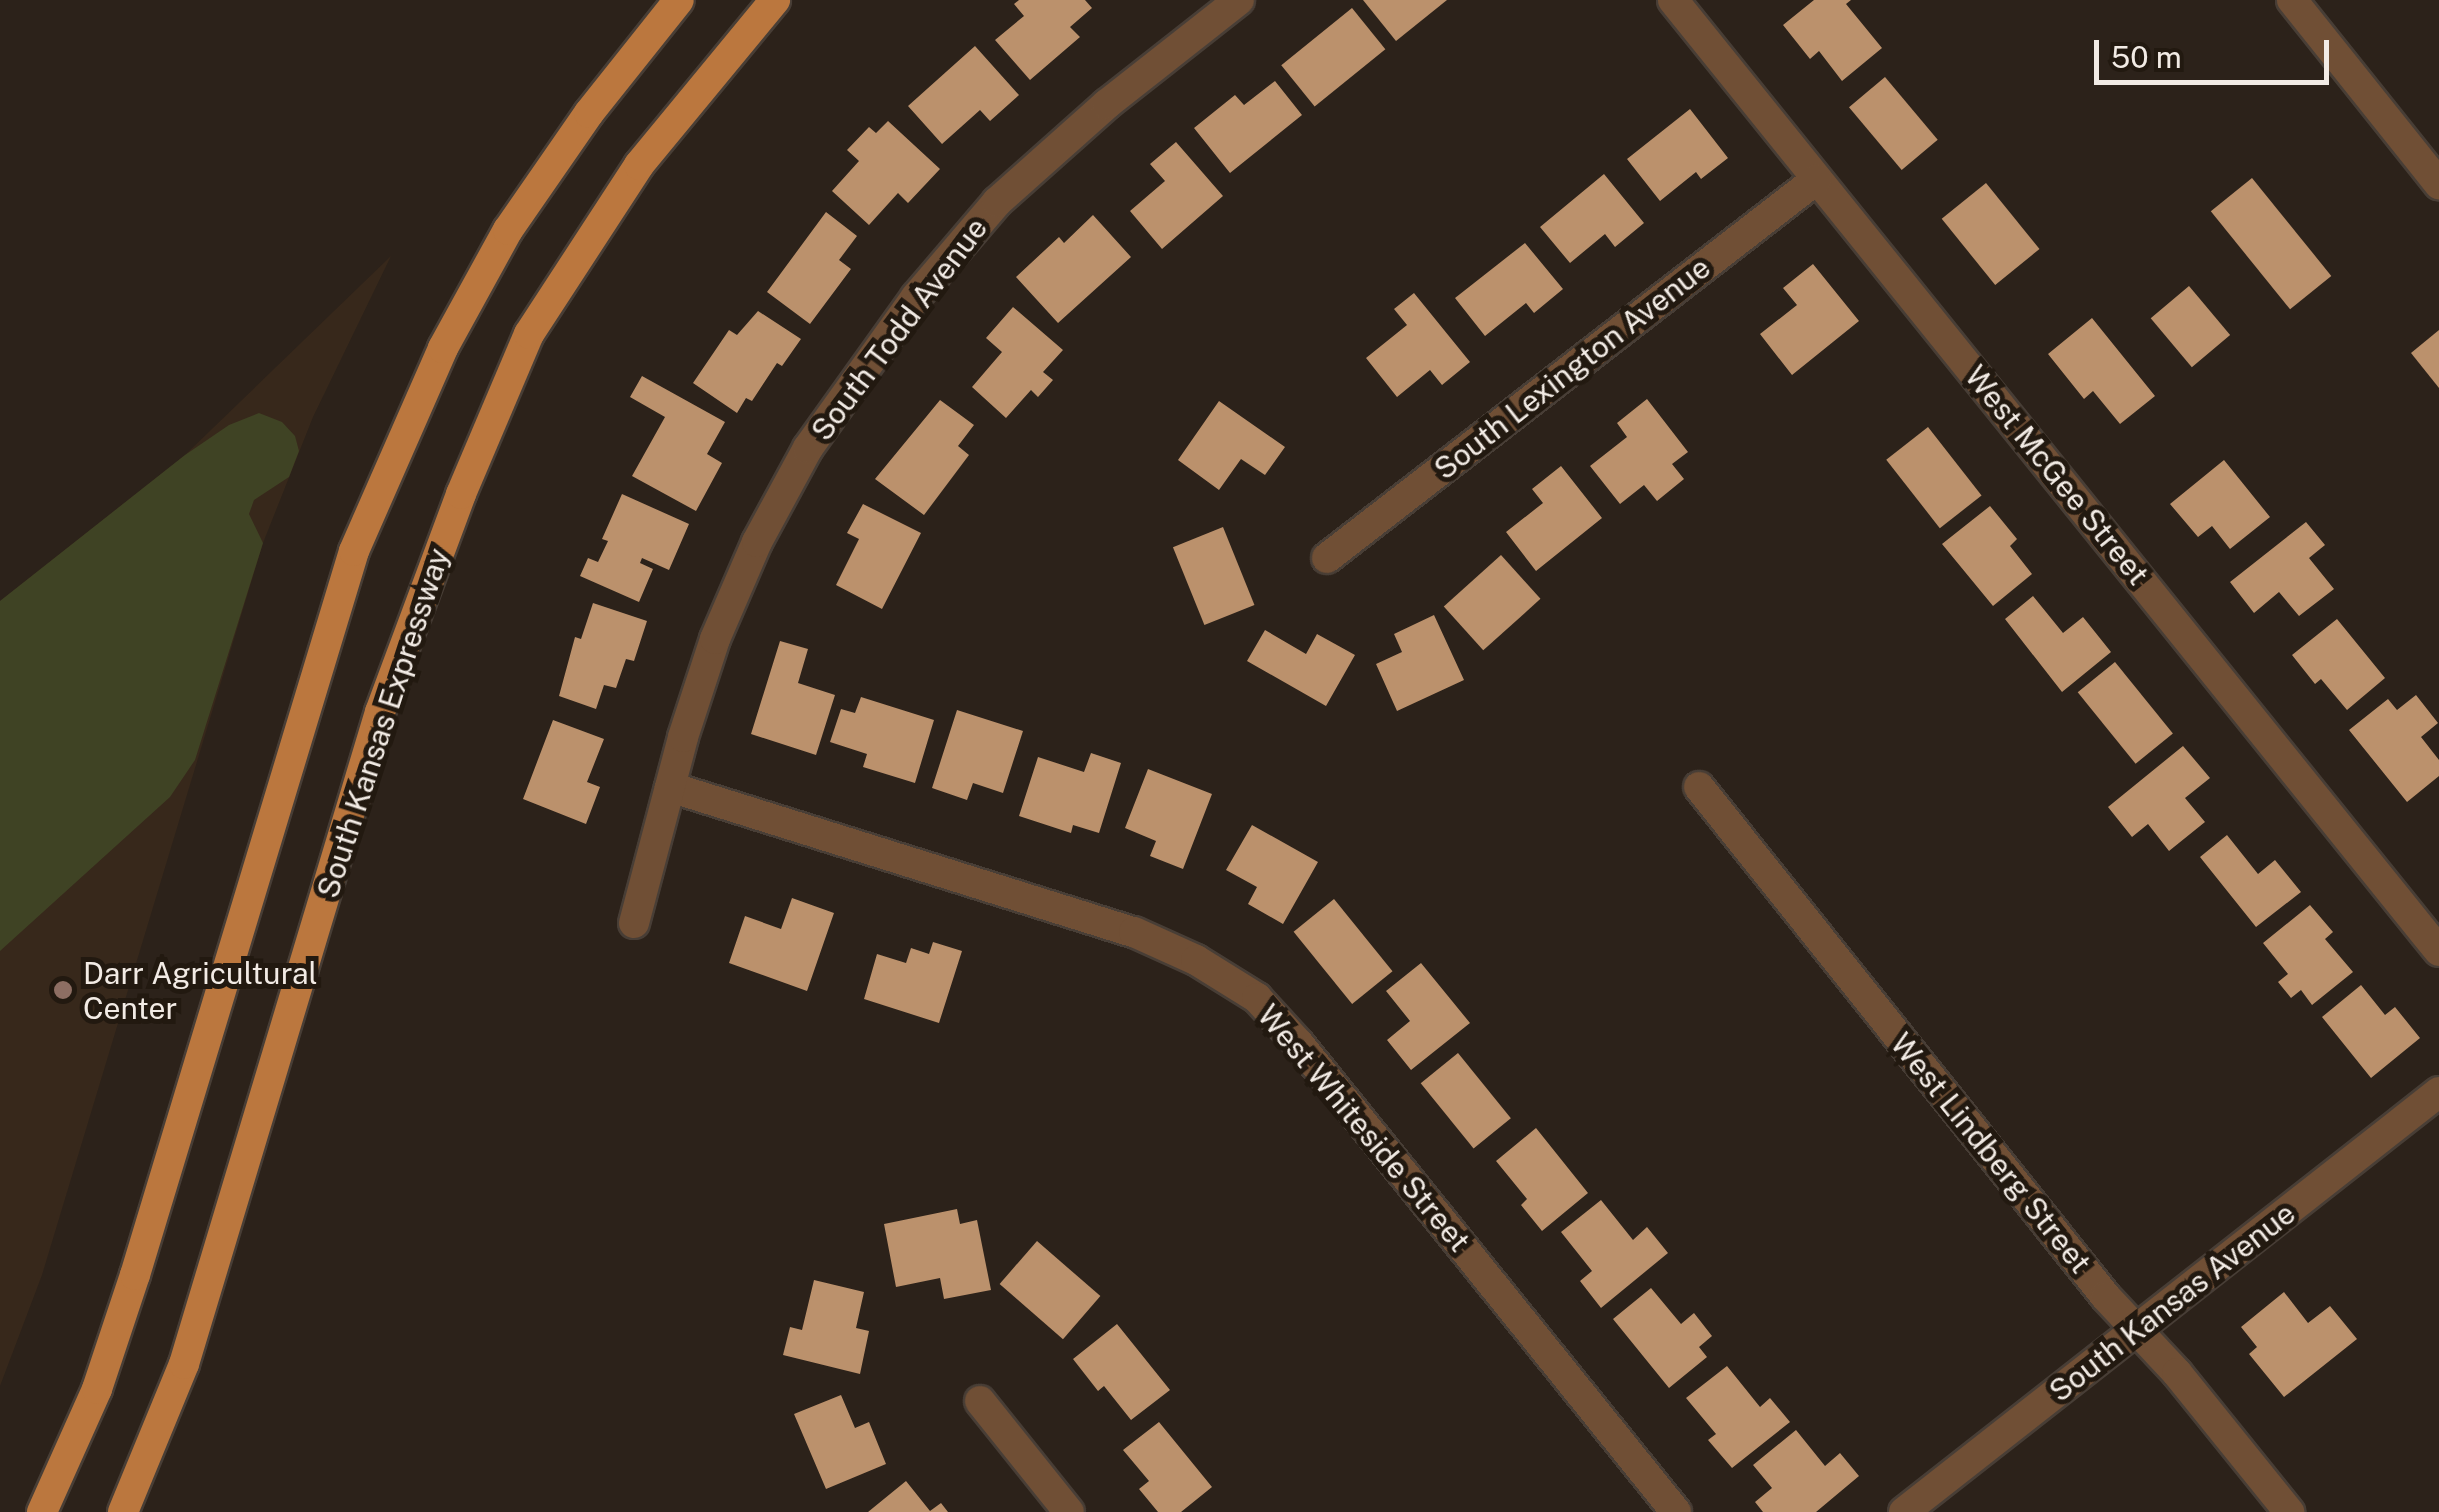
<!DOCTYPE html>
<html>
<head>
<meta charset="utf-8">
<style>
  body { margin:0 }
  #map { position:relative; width:2439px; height:1512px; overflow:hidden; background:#2c221a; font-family:"Public Sans",sans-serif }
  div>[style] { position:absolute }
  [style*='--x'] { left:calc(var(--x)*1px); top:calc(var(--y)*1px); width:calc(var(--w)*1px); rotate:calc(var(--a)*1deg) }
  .built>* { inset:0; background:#37281b }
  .green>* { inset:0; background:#3f4324 }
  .building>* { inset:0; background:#bb916c; transform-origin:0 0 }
  .roads { filter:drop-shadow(2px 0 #483e36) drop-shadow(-2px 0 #483e36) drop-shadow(0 2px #483e36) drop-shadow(0 -2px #483e36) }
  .minor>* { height:30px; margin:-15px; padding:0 15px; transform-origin:15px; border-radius:15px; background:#704f35 }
  .major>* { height:30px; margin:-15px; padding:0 15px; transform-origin:15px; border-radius:15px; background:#bb773e }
  .dots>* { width:28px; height:28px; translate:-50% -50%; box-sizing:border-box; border:5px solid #221910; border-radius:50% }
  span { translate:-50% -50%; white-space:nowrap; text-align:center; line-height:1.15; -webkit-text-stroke:10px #221910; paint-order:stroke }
  .street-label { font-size:30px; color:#f2ebe5 }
  .poi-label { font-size:30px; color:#f2ebe5 }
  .left { translate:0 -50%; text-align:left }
  .scale { position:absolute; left:2094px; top:40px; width:235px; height:45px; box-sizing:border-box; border:5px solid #f2ebe5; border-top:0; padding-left:12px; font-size:30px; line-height:35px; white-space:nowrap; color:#f2ebe5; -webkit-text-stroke:8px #221910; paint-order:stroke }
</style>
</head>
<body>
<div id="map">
  <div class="built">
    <div style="clip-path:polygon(391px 256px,313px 417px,263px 543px,42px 1275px,0 1386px,0 601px,185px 455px)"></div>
  </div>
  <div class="green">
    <div style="clip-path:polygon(259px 413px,282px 422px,295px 436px,299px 451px,289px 477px,254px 500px,249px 514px,263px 543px,195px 760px,170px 797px,0 951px,0 601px,185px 455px,229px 425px)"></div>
  </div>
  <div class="building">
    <div style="clip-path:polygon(1019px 0,1085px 0,1092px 8px,1070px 27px,1080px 37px,1030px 80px,995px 40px,1024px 16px,1014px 4px)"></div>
    <div style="clip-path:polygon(1363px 0,1447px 0,1396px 41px)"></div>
    <div style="clip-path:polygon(1814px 0,1851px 0,1846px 4px,1882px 48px,1842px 81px,1819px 51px,1810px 59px,1783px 25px)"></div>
    <div style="left:1352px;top:8px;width:53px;height:91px;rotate:51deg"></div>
    <div style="clip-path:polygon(975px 46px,1019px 95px,990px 121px,980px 110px,942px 144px,908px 106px)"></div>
    <div style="left:1885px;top:77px;width:82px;height:47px;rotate:50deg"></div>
    <div style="clip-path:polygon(1275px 81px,1302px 115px,1230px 173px,1194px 128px,1235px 95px,1244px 105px)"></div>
    <div style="clip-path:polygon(1690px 109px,1728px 158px,1701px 179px,1696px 172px,1660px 201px,1627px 159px)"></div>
    <div style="clip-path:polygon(888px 121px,940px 169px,908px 203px,898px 193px,869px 225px,832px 191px,859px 161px,847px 150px,869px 127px,876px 133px)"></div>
    <div style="clip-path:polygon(1176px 142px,1223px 196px,1162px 249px,1130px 211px,1165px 181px,1150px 164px)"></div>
    <div style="clip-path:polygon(1604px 174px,1644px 223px,1615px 247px,1605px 234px,1570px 263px,1540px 227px)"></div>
    <div style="left:2252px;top:178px;width:126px;height:53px;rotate:51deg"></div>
    <div style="left:1986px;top:183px;width:85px;height:57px;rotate:51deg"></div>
    <div style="clip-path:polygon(826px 212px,857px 236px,839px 260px,851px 269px,810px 324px,767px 292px)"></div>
    <div style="clip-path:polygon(1093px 215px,1131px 257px,1058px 323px,1016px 277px,1059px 237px,1064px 243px)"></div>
    <div style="clip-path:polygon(1525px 243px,1563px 289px,1534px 313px,1526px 303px,1485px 336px,1455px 298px)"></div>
    <div style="clip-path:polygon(1813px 264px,1859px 321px,1792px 375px,1760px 334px,1797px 305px,1783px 288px)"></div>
    <div style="left:2189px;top:286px;width:64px;height:50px;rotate:50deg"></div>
    <div style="clip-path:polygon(1414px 293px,1470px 362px,1442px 385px,1430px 370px,1397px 397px,1366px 358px,1407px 325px,1394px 309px)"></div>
    <div style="clip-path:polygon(1013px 307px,1063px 350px,1043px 372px,1053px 380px,1038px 397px,1031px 390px,1006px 418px,972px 387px,1002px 352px,986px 338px)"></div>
    <div style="clip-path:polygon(758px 311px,801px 339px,782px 366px,777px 363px,752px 401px,746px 398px,737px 413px,693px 383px,729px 330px,737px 335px)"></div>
    <div style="clip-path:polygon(2092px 318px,2155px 396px,2120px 424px,2093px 391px,2084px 399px,2048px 354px)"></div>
    <div style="clip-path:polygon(2439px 330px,2439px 388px,2411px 353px)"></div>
    <div style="clip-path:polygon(642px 376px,725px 422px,707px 454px,722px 463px,696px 511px,632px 476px,665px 417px,630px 397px)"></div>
    <div style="clip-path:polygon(1647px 399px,1688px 452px,1672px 464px,1684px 479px,1657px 501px,1644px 485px,1620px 504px,1590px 466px,1627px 437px,1617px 423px)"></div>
    <div style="clip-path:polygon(940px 400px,974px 425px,958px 446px,969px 455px,924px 515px,875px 479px)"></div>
    <div style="clip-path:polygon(1219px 401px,1285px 447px,1265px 475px,1241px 459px,1219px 490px,1178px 460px)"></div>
    <div style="left:1928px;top:427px;width:87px;height:53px;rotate:52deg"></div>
    <div style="clip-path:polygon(2224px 460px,2270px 517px,2230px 549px,2212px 526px,2198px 537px,2170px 504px)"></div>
    <div style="clip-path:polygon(1561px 466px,1602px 518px,1536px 571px,1506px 532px,1543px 503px,1532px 489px)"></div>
    <div style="clip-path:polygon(622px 494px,689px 524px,669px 570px,642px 558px,640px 563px,653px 569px,639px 602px,580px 576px,588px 558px,598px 562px,608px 541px,602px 539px)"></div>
    <div style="clip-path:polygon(863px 504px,921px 533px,882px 609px,836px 585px,859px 539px,847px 533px)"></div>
    <div style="clip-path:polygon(1990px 506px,2017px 539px,2010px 546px,2032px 574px,1993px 606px,1942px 544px)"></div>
    <div style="clip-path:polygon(2306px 522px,2325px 545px,2309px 558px,2334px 589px,2299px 616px,2279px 592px,2254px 613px,2230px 582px)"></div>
    <div style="left:1223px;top:527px;width:84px;height:54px;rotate:68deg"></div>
    <div style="left:1501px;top:555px;width:59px;height:77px;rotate:48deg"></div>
    <div style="clip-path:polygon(2033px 596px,2063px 633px,2083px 617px,2111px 652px,2062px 692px,2005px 619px)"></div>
    <div style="clip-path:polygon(593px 603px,647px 621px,634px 661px,626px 659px,616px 688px,604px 685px,596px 709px,559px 696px,575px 637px,581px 639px)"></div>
    <div style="clip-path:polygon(1434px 615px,1464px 680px,1397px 711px,1376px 664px,1402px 652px,1394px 634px)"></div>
    <div style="clip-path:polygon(2337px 619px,2385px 678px,2347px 710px,2321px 679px,2315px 684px,2292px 655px)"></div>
    <div style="clip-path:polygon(1265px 630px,1306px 654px,1317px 634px,1355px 655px,1326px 706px,1247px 661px)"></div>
    <div style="clip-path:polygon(780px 641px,808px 649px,798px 683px,835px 695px,816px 755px,751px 734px)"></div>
    <div style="left:2115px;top:662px;width:92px;height:48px;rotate:51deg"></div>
    <div style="clip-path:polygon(2416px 695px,2438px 723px,2421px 737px,2439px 760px,2439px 776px,2407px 802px,2349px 730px,2388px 699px,2397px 710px)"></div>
    <div style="clip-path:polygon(861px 697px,934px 720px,915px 783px,863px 767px,867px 754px,830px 742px,841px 709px,855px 713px)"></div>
    <div style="clip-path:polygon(957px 710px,1023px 731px,1003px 793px,973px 783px,967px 800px,932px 788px)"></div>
    <div style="clip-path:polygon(553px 720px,604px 739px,587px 782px,600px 787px,586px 824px,523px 799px)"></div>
    <div style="clip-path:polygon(2183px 746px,2210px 778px,2185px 798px,2205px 822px,2169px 851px,2148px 824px,2132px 837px,2108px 807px)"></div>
    <div style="clip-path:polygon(1091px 753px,1121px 763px,1099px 833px,1073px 825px,1071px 833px,1019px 816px,1038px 757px,1084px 772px)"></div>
    <div style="clip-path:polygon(1148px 769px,1212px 794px,1183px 869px,1150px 856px,1156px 841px,1125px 828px)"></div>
    <div style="clip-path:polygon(1252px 825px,1318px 862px,1283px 924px,1248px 904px,1257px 887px,1226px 870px)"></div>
    <div style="clip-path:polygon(2227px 835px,2258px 874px,2275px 860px,2301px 892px,2256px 927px,2200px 857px)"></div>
    <div style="clip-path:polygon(792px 898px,834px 913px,807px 991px,729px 963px,745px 916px,781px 929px)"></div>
    <div style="left:1334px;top:899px;width:93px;height:52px;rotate:51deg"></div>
    <div style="clip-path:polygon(2310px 905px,2333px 932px,2325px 939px,2353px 972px,2312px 1005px,2301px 990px,2291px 998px,2278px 982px,2288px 974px,2263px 943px)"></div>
    <div style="clip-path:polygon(933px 942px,962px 951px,939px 1023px,864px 999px,877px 954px,906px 963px,911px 948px,929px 954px)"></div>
    <div style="clip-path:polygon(1421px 963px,1470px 1023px,1411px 1070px,1387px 1040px,1410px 1021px,1386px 991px)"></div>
    <div style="clip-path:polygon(2361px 985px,2385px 1015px,2395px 1007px,2420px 1038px,2371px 1078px,2322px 1017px)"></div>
    <div style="left:1458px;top:1053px;width:84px;height:48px;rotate:51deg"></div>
    <div style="clip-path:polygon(1536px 1128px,1588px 1193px,1542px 1231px,1521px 1205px,1527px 1199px,1496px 1161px)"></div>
    <div style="clip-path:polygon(1601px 1200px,1633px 1240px,1647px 1227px,1668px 1253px,1601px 1308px,1580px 1281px,1592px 1271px,1561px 1232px)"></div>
    <div style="clip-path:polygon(957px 1209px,960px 1224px,977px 1220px,991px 1290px,944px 1299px,940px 1278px,896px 1287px,884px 1224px)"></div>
    <div style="left:1037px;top:1241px;width:84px;height:57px;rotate:41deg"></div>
    <div style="clip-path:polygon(814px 1280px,864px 1292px,856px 1328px,869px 1331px,860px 1374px,783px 1355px,790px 1327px,802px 1330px)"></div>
    <div style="clip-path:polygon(1651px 1288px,1681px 1324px,1694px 1313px,1712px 1336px,1699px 1347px,1707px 1357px,1669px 1388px,1613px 1319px)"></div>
    <div style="clip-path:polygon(2284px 1292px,2308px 1323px,2330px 1306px,2357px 1339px,2284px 1397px,2249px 1354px,2257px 1347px,2241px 1327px)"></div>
    <div style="clip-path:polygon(1117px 1324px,1170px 1390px,1131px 1420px,1104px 1386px,1098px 1391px,1073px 1359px)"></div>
    <div style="clip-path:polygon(1727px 1366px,1760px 1407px,1770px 1398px,1790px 1422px,1732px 1468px,1708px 1440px,1716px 1434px,1686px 1398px)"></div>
    <div style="clip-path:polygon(841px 1395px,855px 1428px,869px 1422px,886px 1464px,826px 1489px,794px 1414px)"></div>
    <div style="clip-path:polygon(1159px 1422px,1212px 1487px,1181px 1512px,1158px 1512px,1139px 1489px,1149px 1481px,1123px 1450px)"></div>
    <div style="clip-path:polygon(1796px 1430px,1825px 1466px,1840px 1453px,1859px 1476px,1816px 1512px,1763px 1512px,1755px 1502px,1772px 1488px,1753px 1465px)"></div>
    <div style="clip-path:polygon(906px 1481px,930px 1511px,941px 1503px,948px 1512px,868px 1512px)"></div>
  </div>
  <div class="roads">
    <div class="minor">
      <div style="--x:1673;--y:0;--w:1221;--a:51.15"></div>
      <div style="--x:2292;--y:0;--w:236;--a:51.4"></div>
      <div style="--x:1327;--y:558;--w:619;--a:-37.72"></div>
      <div style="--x:670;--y:787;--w:486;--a:17.4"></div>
      <div style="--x:1134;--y:932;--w:68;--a:24.3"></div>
      <div style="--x:1196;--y:960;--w:72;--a:31.9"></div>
      <div style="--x:1257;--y:998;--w:62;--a:47.6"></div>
      <div style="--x:1299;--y:1044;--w:601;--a:51.15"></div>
      <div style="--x:1699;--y:787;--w:652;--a:51.41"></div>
      <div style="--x:2106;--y:1297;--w:104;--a:46.9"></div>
      <div style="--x:2177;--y:1373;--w:179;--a:51.1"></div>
      <div style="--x:634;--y:923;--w:192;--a:-75.2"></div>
      <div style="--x:683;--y:737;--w:103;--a:-71.9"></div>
      <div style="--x:715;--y:639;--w:106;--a:-66.6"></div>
      <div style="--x:757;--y:542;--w:107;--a:-61.5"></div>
      <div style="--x:808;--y:448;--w:186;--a:-54.4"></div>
      <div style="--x:916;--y:297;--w:125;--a:-49.5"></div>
      <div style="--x:997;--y:202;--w:147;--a:-41.7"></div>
      <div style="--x:1107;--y:104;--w:168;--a:-38.2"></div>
      <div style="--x:980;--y:1401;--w:142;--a:51.3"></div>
      <div style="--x:1904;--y:1512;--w:680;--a:-38.13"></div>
    </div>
    <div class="major">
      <div style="--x:42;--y:1512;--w:135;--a:-65.9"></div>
      <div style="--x:97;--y:1389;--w:120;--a:-71.6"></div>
      <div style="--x:135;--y:1275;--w:756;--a:-73.17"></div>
      <div style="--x:354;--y:551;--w:222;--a:-66.3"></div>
      <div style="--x:443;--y:348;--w:135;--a:-61.2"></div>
      <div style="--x:508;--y:230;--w:142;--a:-55.3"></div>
      <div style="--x:589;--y:113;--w:144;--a:-51.5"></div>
      <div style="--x:123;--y:1512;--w:160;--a:-67.6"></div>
      <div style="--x:184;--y:1364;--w:681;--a:-73.27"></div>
      <div style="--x:380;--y:712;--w:233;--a:-69.6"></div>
      <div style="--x:461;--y:494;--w:174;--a:-67"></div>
      <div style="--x:529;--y:334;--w:202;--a:-56.9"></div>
      <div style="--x:639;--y:165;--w:214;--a:-50.5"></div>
    </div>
  </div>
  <div class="dots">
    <div style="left:63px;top:990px;background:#8d6e63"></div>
  </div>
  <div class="street-label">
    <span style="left:899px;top:329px;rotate:-53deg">South Todd Avenue</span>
    <span style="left:1572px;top:368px;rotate:-38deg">South Lexington Avenue</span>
    <span style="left:2057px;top:475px;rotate:51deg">West McGee Street</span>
    <span style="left:383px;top:723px;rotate:-72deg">South Kansas Expressway</span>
    <span style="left:1364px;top:1128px;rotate:50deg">West Whiteside Street</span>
    <span style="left:1991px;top:1153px;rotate:51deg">West Lindberg Street</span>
    <span style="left:2172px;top:1302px;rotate:-38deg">South Kansas Avenue</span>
  </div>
  <div class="poi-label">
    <span class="left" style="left:83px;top:990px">Darr Agricultural<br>Center</span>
  </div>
  <div class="scale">50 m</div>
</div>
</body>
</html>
